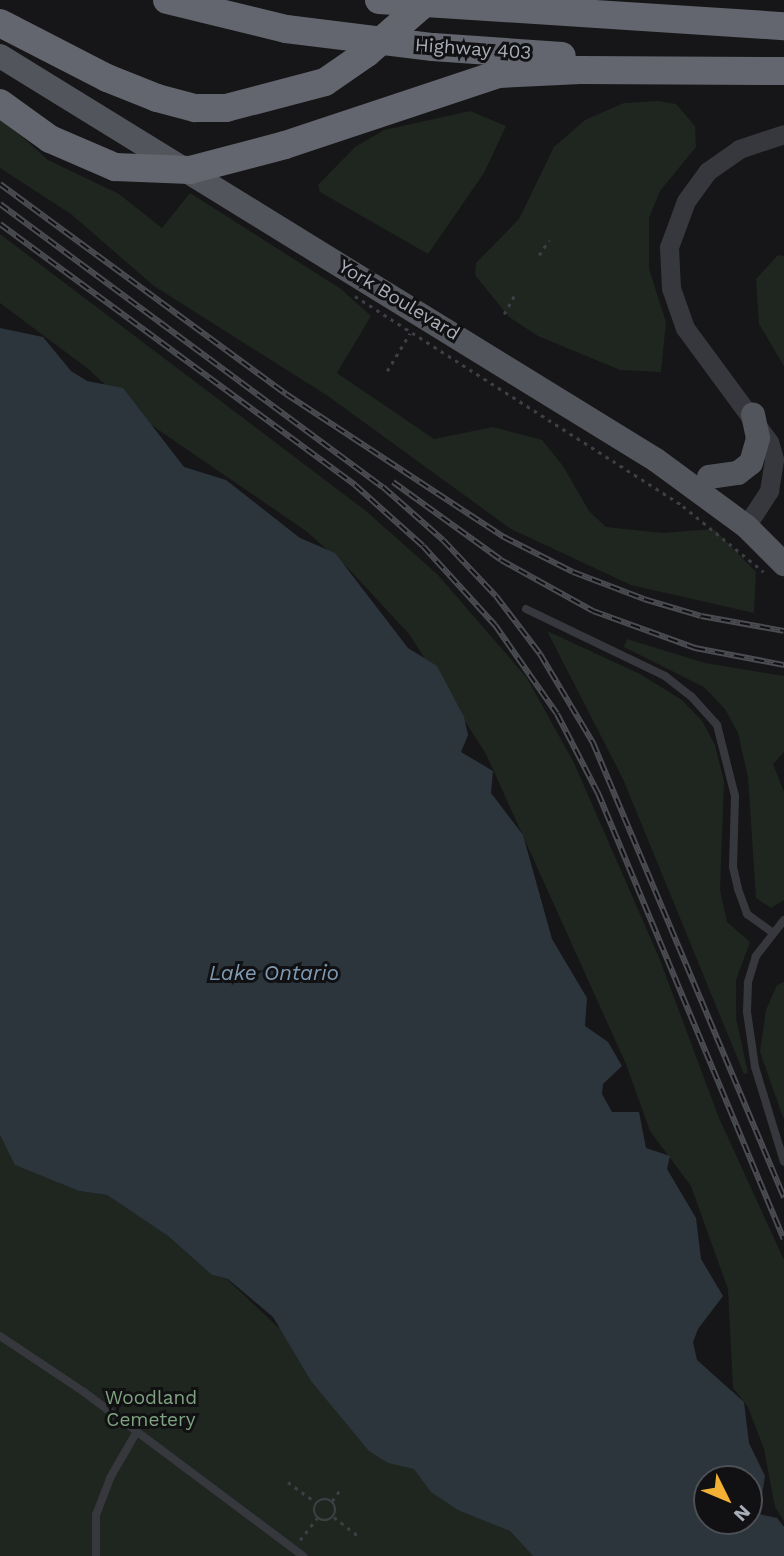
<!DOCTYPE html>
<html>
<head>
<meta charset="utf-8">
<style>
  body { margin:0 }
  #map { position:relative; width:784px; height:1556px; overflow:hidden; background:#161618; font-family:"Work Sans",sans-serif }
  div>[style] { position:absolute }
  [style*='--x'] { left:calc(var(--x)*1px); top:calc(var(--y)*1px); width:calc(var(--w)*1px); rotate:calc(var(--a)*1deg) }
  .green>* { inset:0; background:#1e261f }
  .water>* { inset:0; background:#2c353c }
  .path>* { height:2.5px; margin-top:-1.25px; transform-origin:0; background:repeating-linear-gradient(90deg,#3d3f44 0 3.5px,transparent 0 8.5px) }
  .path>.ring { margin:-1.25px; padding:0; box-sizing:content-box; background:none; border:2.5px solid #3d3f44; border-radius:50% }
  .service>* { height:8px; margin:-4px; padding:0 4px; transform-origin:4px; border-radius:4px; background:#37383d }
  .tertiary>* { height:19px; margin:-9.5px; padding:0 9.5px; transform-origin:9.5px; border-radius:9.5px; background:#37383d }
  .primary>* { height:24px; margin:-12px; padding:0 12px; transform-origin:12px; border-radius:12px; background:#53555c }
  .motorway>* { height:28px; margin:-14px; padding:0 14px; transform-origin:14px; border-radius:14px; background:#63666e }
  .rail>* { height:6px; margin-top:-3px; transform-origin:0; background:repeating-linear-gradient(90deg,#111113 0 10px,#4a4c52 0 20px); box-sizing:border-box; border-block:2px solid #4a4c52 }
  span { translate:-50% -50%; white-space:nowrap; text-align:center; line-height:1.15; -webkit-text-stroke:6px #111113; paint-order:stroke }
  .street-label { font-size:19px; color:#a8adb8 }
  .park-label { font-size:19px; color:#7fa381 }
  .water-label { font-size:21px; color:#7f9bb3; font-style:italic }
  .north { position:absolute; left:693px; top:1465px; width:70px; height:70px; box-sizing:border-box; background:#111113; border:2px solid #4d4f55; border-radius:50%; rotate:133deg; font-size:19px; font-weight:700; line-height:28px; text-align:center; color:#a8adb8 }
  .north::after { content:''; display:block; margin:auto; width:24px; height:32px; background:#f2b134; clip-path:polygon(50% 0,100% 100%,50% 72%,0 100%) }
</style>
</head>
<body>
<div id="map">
  <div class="green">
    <div style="clip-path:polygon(658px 101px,676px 104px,695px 126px,696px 147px,660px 191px,649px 218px,649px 269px,666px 322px,661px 372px,620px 370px,538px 336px,509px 317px,475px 275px,476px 263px,519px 219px,554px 147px,585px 120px,624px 103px)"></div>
    <div style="clip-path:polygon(470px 111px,506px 126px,484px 173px,428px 254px,320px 192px,318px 185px,355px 147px,384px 130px)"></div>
    <div style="clip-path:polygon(0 117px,48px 160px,119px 194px,162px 228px,190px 193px,341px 289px,371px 316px,337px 373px,434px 439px,493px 427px,542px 440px,563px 466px,589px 511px,606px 527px,663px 533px,714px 529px,756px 572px,754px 613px,631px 585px,511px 529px,328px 396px,154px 286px,71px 214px,0 168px)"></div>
    <div style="clip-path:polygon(0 234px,366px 511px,437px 574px,527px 678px,574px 763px,660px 960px,719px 1118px,784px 1260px,784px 1521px,775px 1507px,764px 1449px,748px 1407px,733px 1388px,728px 1289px,691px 1186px,650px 1131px,626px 1064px,486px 754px,409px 634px,348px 568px,306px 531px,144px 420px,87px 368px,0 303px)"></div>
    <div style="clip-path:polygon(778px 255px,784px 256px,784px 366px,759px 324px,756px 279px)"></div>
    <div style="clip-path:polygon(547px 631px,640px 674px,682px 700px,702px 721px,715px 745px,724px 782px,720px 890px,727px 922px,750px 942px,736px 980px,736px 1018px,748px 1073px,744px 1074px,623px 779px)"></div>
    <div style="clip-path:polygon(627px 639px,705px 663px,784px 676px,784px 752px,773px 764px,784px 792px,784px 900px,771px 908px,756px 898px,748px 777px,738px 733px,725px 709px,704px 687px,624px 647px)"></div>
    <div style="clip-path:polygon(784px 982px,784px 1120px,760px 1052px,766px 1010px,777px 985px)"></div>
    <div style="clip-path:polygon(0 1135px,16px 1165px,79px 1191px,107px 1195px,168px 1236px,212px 1275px,227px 1279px,476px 1515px,510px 1531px,533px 1556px,0 1556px)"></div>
  </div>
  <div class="water">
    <div style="clip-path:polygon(evenodd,0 328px,43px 337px,71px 371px,87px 381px,123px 388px,184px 467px,226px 480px,300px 538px,335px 553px,408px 648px,437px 666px,464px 717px,468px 735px,461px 752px,493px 771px,491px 793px,523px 835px,552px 939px,587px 998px,585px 1026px,608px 1042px,622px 1066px,603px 1084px,602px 1094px,612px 1112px,639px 1112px,646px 1148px,670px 1156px,667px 1169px,696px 1218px,701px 1259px,723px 1296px,698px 1329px,693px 1342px,697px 1360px,744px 1402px,749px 1443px,765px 1476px,759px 1514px,777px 1518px,784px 1527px,784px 1556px,533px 1556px,510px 1531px,458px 1510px,431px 1492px,414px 1469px,388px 1463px,369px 1451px,311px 1381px,273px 1317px,228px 1279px,212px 1275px,168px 1236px,107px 1195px,79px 1191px,15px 1165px,0 1135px,0 328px,707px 1479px,749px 1479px,749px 1521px,707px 1521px,707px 1479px)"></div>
  </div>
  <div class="path">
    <div style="--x:539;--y:255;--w:18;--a:-56"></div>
    <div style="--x:355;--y:296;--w:389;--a:32.6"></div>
    <div style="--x:683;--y:506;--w:104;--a:39.2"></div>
    <div style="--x:504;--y:314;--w:23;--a:-61"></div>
    <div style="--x:387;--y:371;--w:44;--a:-58.8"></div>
    <div style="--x:288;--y:1482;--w:34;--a:36"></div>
    <div class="ring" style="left:314px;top:1499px;width:19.5px;height:19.5px"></div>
    <div style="--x:332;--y:1501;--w:17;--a:-54"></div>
    <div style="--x:334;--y:1517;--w:31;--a:38"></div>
    <div style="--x:300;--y:1540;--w:28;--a:-52"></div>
  </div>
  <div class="service">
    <div style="--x:526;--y:609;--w:154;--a:25.7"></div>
    <div style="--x:665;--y:676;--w:33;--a:38"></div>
    <div style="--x:691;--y:696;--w:39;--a:48"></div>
    <div style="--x:717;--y:725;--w:73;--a:75.8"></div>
    <div style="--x:735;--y:796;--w:71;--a:91.6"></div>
    <div style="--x:733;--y:867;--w:23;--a:77"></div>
    <div style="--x:738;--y:889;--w:27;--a:70"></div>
    <div style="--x:747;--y:914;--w:32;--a:36"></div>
    <div style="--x:784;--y:920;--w:46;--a:127.9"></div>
    <div style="--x:756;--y:956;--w:28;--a:107"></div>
    <div style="--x:748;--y:983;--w:29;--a:92"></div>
    <div style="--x:747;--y:1012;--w:56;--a:81.7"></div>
    <div style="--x:755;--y:1067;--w:99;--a:73"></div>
    <div style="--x:0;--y:1336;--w:101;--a:33.7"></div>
    <div style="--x:84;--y:1392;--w:274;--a:36.8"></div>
    <div style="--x:96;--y:1556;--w:41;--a:-90"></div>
    <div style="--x:96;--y:1515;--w:40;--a:-69"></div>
    <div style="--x:110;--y:1478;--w:54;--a:-60.1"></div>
  </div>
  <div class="tertiary">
    <div style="--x:746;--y:526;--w:42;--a:-56.7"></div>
    <div style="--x:769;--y:491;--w:32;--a:-81"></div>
    <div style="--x:774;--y:459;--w:18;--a:-106"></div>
    <div style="--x:769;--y:442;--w:142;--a:-126.4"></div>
    <div style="--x:685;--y:328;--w:42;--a:-109.3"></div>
    <div style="--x:671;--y:288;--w:41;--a:-92.8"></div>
    <div style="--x:669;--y:247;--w:49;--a:-69.7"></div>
    <div style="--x:686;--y:201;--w:37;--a:-54"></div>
    <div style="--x:708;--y:171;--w:38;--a:-35"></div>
    <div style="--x:739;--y:149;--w:47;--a:-18.4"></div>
  </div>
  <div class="primary">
    <div style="--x:0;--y:56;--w:770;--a:31.63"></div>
    <div style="--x:656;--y:460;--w:112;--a:36.3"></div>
    <div style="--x:746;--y:526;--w:54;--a:45"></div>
    <div style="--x:709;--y:477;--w:29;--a:-8"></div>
    <div style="--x:738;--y:473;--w:16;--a:-38"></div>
    <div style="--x:751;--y:463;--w:26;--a:-74"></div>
    <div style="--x:758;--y:438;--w:24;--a:-102"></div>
  </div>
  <div class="motorway">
    <div style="--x:167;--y:0;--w:122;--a:13.7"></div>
    <div style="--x:286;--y:29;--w:148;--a:7"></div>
    <div style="--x:433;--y:47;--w:129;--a:4"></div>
    <div style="--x:379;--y:0;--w:406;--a:3.7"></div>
    <div style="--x:0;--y:23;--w:120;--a:27.2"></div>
    <div style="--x:107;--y:78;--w:54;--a:21.8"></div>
    <div style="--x:157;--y:98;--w:39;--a:15"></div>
    <div style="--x:195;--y:108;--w:31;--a:0"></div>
    <div style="--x:226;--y:108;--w:102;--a:-14.7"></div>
    <div style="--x:325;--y:82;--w:51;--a:-34.6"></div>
    <div style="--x:367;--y:53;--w:81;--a:-41"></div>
    <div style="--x:0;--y:103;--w:62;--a:35.8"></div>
    <div style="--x:50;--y:139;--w:71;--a:23.3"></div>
    <div style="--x:115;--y:167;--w:75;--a:2.3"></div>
    <div style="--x:190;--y:170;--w:98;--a:-14.7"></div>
    <div style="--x:285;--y:145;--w:225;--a:-18.4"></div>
    <div style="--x:499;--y:74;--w:81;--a:-2.8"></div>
    <div style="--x:580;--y:70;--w:204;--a:0.3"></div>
  </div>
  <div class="rail">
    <div style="--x:0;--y:184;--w:355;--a:36.3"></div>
    <div style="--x:286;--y:394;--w:261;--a:33.3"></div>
    <div style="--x:504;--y:537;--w:77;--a:26.9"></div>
    <div style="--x:573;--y:572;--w:76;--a:20.8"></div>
    <div style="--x:644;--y:599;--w:59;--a:16.6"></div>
    <div style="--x:701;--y:616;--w:84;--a:10.2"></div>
    <div style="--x:0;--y:204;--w:476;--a:36.5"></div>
    <div style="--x:383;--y:487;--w:80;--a:41.5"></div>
    <div style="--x:443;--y:540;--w:77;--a:46.6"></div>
    <div style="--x:496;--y:596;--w:73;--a:52.8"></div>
    <div style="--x:540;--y:654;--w:104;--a:59.2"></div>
    <div style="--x:593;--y:743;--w:493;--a:67.2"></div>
    <div style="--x:0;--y:224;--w:441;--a:36.3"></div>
    <div style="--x:355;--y:485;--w:91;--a:41.9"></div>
    <div style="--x:423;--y:546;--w:107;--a:47.7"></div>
    <div style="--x:495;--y:625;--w:108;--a:55.1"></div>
    <div style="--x:557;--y:714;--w:89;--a:62.6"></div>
    <div style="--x:598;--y:793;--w:483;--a:67.4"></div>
    <div style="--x:393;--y:482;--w:133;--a:35.8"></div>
    <div style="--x:501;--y:560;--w:105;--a:29"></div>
    <div style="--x:593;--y:611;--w:109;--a:19.9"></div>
    <div style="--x:695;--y:648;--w:91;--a:10.8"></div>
  </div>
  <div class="street-label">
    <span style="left:473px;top:49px;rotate:4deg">Highway 403</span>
    <span style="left:399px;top:300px;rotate:31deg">York Boulevard</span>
  </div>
  <div class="park-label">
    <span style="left:151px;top:1409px">Woodland<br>Cemetery</span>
  </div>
  <div class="water-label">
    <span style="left:274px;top:973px">Lake Ontario</span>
  </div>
  <div class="north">N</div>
</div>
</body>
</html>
